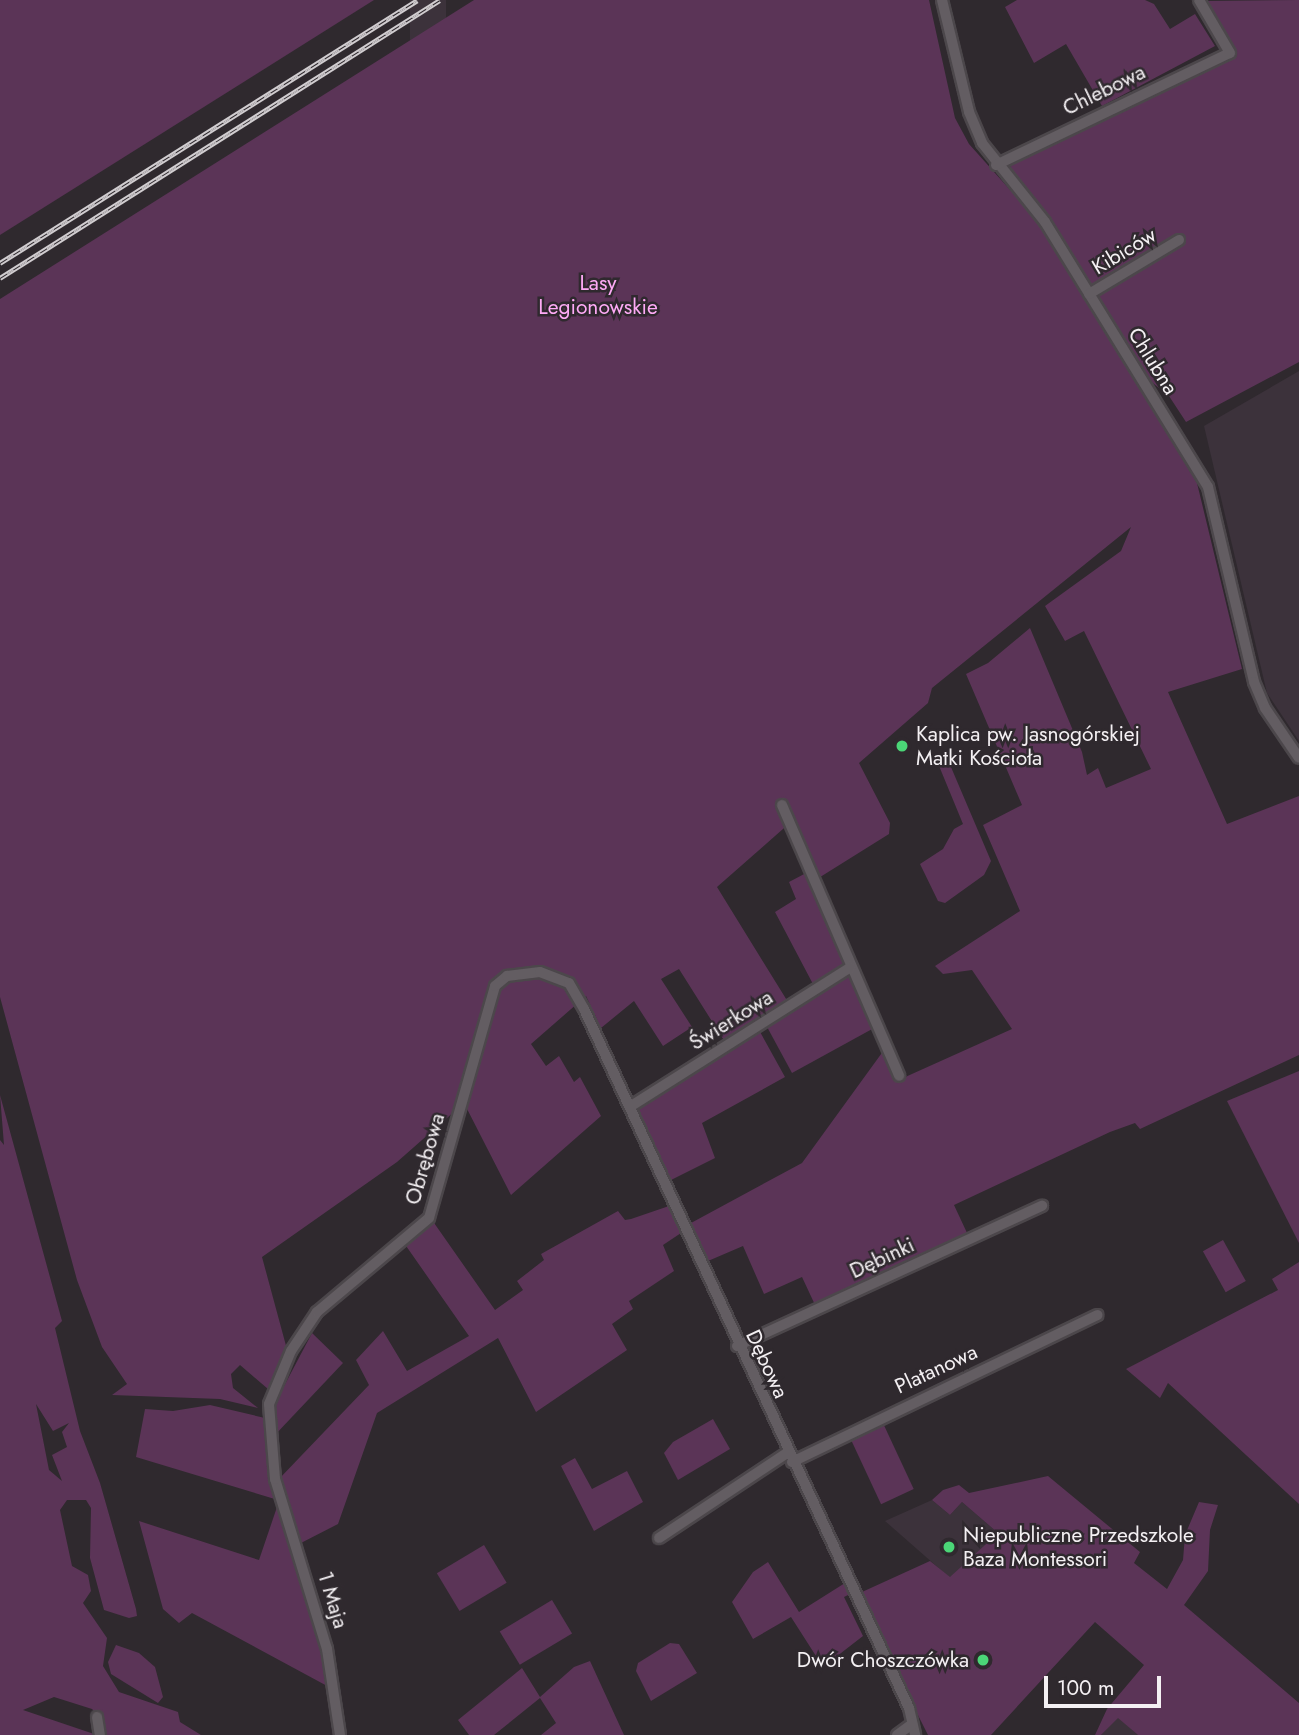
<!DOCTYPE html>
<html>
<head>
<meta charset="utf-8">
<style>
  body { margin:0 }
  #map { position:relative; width:1299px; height:1735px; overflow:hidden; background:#2f292e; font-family:Jost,sans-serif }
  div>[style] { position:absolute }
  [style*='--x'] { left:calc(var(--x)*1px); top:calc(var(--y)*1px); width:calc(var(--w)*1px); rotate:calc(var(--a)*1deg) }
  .built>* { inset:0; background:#3c323b; transform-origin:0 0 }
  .green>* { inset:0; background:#5b3457; transform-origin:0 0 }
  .roads { filter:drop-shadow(2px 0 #4c474b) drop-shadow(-2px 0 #4c474b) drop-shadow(0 2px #4c474b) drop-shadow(0 -2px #4c474b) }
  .street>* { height:10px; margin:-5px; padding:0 5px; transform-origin:5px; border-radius:5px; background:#635d62 }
  .rail>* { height:5px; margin-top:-2.5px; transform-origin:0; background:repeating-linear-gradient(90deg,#2f292e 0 8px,#d1cdd0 0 16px); box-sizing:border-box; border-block:2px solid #d1cdd0 }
  .dots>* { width:19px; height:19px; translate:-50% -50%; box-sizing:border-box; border:4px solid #2f292e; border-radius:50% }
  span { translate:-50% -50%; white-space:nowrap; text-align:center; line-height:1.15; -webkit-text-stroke:5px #2f292e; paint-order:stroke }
  .street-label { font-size:21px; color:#f4f0f3 }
  .park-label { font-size:21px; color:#feaaf6 }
  .poi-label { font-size:21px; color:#f4f0f3 }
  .left { translate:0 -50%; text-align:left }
  .right { translate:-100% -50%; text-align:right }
  .scale { position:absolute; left:1044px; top:1676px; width:117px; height:32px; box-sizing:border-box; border:4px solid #f4f0f3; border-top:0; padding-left:9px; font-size:21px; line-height:24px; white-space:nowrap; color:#f4f0f3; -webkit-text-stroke:5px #2f292e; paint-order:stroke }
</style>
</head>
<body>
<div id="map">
  <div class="built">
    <div style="left:410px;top:0;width:36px;height:485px"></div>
    <div style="clip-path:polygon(1299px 371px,1299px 741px,1267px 693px,1204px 426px)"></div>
    <div style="clip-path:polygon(932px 1500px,950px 1515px,962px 1502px,998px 1533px,950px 1578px,885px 1521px)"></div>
    <div style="clip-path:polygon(1118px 1717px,1138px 1735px,1101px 1735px)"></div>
  </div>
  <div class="green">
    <div style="clip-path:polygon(0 0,374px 0,0 235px)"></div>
    <div style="clip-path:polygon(474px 0,929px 0,955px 118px,969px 144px,1036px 219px,1197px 483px,1242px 669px,1168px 692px,1227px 824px,1299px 796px,1299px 1055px,1140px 1129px,1135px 1123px,1110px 1132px,954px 1205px,968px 1235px,816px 1307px,802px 1277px,764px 1294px,743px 1246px,708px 1261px,691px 1223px,802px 1163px,884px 1050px,903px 1078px,1012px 1029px,972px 970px,943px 974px,935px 966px,1020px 911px,983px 825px,1022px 805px,966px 674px,988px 663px,1030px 628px,1082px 752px,1087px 775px,1098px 768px,1106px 788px,1151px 769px,1084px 631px,1065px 641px,1045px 606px,1121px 551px,1131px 527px,932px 688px,928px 703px,859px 763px,890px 823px,889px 834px,817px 879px,792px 821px,717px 887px,788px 1002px,725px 1042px,679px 969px,661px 979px,692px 1027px,663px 1046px,634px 1001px,601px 1028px,586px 996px,531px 1044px,546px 1066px,559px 1056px,574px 1082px,580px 1077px,601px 1116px,511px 1195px,464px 1103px,397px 1162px,262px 1257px,288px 1353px,268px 1389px,240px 1365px,231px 1374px,233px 1388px,258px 1408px,220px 1399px,112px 1395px,127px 1384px,102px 1347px,77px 1280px,0 997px,0 299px)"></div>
    <div style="clip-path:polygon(1017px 0,1145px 0,1154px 4px,1170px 29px,1195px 14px,1215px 46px,1102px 106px,1066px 44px,1034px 63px,1005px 7px)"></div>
    <div style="clip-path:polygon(1299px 0,1299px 362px,1186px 422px,1169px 396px,1144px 376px,1045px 213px,1009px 169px,1013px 162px,1235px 57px,1204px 1px)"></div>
    <div style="clip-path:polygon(945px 753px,991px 861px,984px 875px,945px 903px,938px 901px,920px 864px,943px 849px,954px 829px,963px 824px,937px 761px)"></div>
    <div style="clip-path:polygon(808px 872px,847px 963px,814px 986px,775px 912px,796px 899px,789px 882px)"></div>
    <div style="clip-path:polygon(847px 973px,851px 973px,874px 1028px,792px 1073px,766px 1025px)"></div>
    <div style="clip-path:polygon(759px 1030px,785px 1077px,702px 1123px,715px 1158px,669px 1181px,637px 1111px,639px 1105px)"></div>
    <div style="clip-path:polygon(1299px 1071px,1299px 1243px,1227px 1101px)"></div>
    <div style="clip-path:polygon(evenodd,0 1095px,62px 1321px,55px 1328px,80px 1431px,100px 1483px,136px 1609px,137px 1616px,129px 1618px,104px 1610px,90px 1558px,91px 1508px,86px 1500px,67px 1500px,60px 1510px,72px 1566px,88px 1575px,91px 1591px,83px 1603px,107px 1638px,103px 1666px,119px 1692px,178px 1712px,180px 1722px,201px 1735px,101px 1735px,102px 1719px,92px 1709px,54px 1697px,23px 1710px,97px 1735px,0 1735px,0 1140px,4px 1145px,0 1095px,36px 1404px,53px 1431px,69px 1423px,62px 1432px,67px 1447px,52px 1455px,62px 1481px,49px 1470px,36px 1404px)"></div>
    <div style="clip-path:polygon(669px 1206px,681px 1233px,663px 1245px,674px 1271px,629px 1301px,633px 1309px,612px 1324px,627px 1350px,536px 1412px,498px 1338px,377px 1413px,338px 1524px,299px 1544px,278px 1480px,369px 1385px,356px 1360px,383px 1331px,407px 1371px,469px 1336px,404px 1243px,432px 1220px,495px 1310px,523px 1290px,517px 1281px,544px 1260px,541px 1254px,618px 1211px,625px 1220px,631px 1219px)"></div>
    <div style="left:1223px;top:1240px;width:47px;height:23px;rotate:61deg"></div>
    <div style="clip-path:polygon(1299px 1262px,1299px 1504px,1168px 1383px,1160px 1398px,1126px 1369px,1278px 1290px,1272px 1279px)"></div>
    <div style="clip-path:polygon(312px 1333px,343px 1363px,274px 1436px,273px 1407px)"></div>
    <div style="clip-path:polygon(210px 1405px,265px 1418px,267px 1457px,278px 1500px,136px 1457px,145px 1409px,173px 1411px)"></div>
    <div style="clip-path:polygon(713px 1419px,730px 1449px,678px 1480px,664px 1453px,673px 1442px)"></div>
    <div style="left:882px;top:1421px;width:75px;height:36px;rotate:65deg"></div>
    <div style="clip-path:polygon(575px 1458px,592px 1489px,627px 1471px,643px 1502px,594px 1531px,561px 1466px)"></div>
    <div style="clip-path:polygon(1048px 1476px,1140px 1552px,1134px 1563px,1167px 1589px,1183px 1560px,1185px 1535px,1199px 1502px,1218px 1505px,1210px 1530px,1208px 1571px,1184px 1605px,1299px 1703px,1299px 1735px,1138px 1735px,1118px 1718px,1101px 1735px,1095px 1735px,1107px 1709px,1144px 1665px,1095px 1622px,991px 1735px,928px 1735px,874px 1628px,878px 1625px,862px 1592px,930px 1561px,950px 1577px,998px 1533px,962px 1502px,950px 1515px,932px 1500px,943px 1490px,959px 1485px,969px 1493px)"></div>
    <div style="clip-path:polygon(277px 1507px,319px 1631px,329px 1687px,192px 1613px,179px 1623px,163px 1609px,139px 1521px,259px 1560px)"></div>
    <div style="left:484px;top:1545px;width:44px;height:55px;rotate:59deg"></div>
    <div style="clip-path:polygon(768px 1562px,799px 1612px,845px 1583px,850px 1594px,844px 1597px,863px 1636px,823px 1667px,791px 1617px,753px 1639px,732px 1602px,753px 1572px)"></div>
    <div style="left:552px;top:1600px;width:39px;height:61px;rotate:59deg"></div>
    <div style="clip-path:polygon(670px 1643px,679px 1644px,697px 1673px,651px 1701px,636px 1671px,638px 1663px)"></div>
    <div style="clip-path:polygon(116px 1645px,139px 1653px,155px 1667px,163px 1697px,158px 1703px,111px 1674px,108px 1662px)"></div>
    <div style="clip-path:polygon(590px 1661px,624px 1735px,541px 1735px,556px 1723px,540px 1698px,494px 1735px,469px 1735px,458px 1720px,522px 1668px,540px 1697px,574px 1667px)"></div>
  </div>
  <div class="roads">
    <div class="street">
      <div style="--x:942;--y:0;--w:115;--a:76.4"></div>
      <div style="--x:969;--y:112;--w:34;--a:67"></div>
      <div style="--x:982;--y:143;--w:101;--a:51.4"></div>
      <div style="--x:1045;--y:222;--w:311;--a:58.4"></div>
      <div style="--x:1208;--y:487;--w:200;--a:76.7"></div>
      <div style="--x:1254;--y:682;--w:28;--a:67"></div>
      <div style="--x:1265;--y:708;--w:60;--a:55.8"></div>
      <div style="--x:996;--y:165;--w:259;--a:-25.6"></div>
      <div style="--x:1230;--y:53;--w:61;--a:-120.3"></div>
      <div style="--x:1089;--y:294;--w:105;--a:-31"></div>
      <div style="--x:782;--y:805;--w:295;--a:66.6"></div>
      <div style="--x:631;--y:1106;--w:260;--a:-32.3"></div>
      <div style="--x:737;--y:1346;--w:336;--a:-24.7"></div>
      <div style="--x:792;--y:1462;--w:339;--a:-25.7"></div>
      <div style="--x:659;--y:1538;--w:154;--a:-33.6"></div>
      <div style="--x:97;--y:1717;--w:18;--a:81"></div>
      <div style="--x:340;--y:1735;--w:87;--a:-98.6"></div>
      <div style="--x:327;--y:1649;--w:178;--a:-107"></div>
      <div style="--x:275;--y:1479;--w:75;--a:-94.6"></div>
      <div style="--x:269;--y:1404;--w:57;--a:-67.5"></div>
      <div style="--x:291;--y:1351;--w:47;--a:-56.3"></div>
      <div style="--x:317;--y:1312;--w:146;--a:-40"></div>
      <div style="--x:429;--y:1218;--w:241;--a:-74.1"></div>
      <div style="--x:495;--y:986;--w:16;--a:-40"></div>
      <div style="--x:507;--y:976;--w:33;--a:-7"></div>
      <div style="--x:540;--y:972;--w:31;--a:21"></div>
      <div style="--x:569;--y:983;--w:30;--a:60"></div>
      <div style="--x:584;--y:1009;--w:771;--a:65.06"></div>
      <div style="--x:909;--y:1708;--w:28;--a:77"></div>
      <div style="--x:897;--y:1735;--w:19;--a:-36"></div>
    </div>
  </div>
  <div class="rail">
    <div style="--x:0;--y:263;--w:493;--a:-32.2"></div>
    <div style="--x:0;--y:278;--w:520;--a:-32.29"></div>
  </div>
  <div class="dots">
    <div style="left:902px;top:746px;background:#4bd677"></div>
    <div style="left:949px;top:1547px;background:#4bd677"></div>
    <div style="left:983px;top:1660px;background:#4bd677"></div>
  </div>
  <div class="street-label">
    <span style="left:1104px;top:90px;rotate:-26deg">Chlebowa</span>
    <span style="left:1124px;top:251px;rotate:-31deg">Kibiców</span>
    <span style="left:1153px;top:361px;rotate:58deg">Chlubna</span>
    <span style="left:731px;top:1020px;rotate:-32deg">Świerkowa</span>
    <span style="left:425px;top:1159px;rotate:-74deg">Obrębowa</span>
    <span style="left:882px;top:1258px;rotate:-25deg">Dębinki</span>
    <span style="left:767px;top:1364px;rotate:65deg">Dębowa</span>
    <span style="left:936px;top:1369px;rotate:-25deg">Platanowa</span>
    <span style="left:333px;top:1600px;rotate:73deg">1 Maja</span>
  </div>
  <div class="park-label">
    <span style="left:598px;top:295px">Lasy<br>Legionowskie</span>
  </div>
  <div class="poi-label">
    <span class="left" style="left:916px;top:746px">Kaplica pw. Jasnogórskiej<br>Matki Kościoła</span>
    <span class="left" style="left:963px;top:1547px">Niepubliczne Przedszkole<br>Baza Montessori</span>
    <span class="right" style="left:969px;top:1660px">Dwór Choszczówka</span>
  </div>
  <div class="scale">100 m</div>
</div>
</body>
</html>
